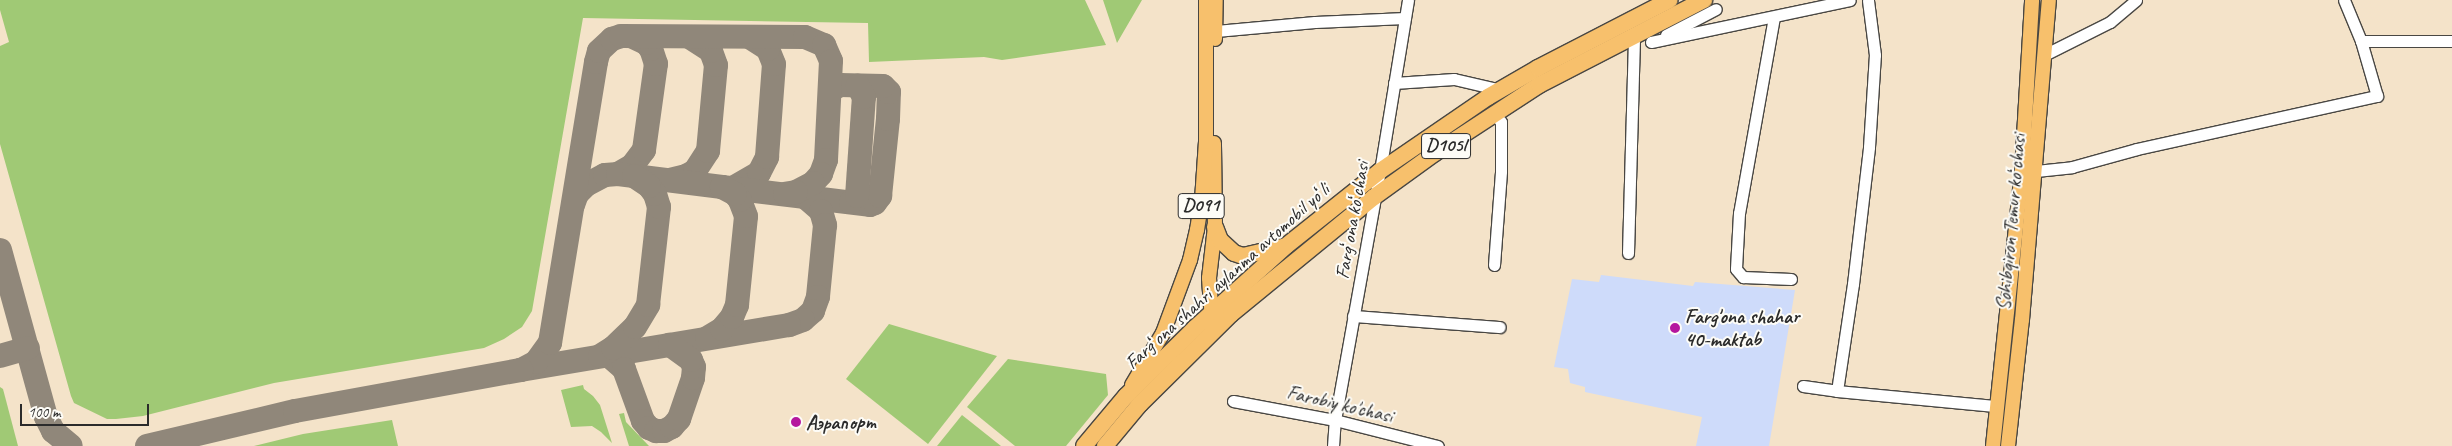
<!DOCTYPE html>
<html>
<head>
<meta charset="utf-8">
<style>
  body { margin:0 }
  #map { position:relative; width:2452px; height:446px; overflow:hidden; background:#f4e3c9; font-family:Caveat,sans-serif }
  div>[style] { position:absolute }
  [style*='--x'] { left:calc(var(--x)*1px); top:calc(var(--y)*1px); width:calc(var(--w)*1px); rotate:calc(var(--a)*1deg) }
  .built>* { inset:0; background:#cedbfa }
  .green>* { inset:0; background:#a0c975 }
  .taxiway>* { height:24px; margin:-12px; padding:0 12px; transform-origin:12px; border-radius:12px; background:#90877a }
  .roads { filter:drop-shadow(1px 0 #494743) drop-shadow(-1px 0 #494743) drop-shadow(0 1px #494743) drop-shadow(0 -1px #494743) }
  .minor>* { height:11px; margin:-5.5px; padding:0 5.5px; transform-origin:5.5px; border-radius:5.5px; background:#fff }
  .major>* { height:14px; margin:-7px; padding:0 7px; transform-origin:7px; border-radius:7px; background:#f7c06c }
  .highway>* { height:16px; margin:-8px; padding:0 8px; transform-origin:8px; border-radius:8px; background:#f7c06c }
  .dots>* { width:14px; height:14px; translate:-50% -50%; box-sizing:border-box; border:2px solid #fdfcf7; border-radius:50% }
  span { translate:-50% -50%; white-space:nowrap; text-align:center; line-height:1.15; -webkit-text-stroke:4px #fdfcf7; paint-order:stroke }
  .shield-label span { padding:1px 4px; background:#fdfcf7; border:1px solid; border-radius:4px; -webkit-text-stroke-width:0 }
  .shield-label { font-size:19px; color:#2b2b2b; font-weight:700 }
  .street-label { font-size:20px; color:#2b2b2b }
  .poi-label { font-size:20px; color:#2b2b2b; font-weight:700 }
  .left { translate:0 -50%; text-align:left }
  .scale { position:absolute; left:20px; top:404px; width:129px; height:22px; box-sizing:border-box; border:2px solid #2b2b2b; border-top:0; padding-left:6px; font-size:15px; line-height:18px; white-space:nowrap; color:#2b2b2b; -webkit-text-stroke:4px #fdfcf7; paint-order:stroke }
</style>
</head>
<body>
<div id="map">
  <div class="built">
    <div style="clip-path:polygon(1601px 275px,1693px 286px,1695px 282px,1795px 290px,1769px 446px,1696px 446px,1702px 417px,1585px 392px,1585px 387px,1570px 383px,1568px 369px,1554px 367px,1572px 279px,1599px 282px)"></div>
  </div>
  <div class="green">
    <div style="clip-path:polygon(0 0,1085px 0,1106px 45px,1002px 60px,984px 57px,869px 62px,868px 23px,583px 18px,532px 311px,522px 327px,504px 339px,484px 348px,274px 383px,143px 416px,116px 419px,107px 419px,74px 403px,71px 396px,0 144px,0 46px,9px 42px,0 10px)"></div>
    <div style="clip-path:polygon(1103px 0,1142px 0,1117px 43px,1109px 18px)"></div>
    <div style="clip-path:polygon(889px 324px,997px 356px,928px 444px,846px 379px)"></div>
    <div style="clip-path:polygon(1008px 359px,1106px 374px,1108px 395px,1066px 446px,1015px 446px,967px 407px)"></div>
    <div style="clip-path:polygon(583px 385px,584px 389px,593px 396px,600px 405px,612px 443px,601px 432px,592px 426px,571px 427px,561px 390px)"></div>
    <div style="clip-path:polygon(0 387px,3px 389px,18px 446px,0 446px)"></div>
    <div style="clip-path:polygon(624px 413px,626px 422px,649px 446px,629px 446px,619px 414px)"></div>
    <div style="clip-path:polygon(962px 415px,1001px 446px,937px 446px)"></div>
    <div style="clip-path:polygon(392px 420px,398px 446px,254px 446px,303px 434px)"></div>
  </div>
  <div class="taxiway">
    <div style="--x:618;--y:174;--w:16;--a:-30"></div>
    <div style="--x:632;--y:166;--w:20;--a:-53"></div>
    <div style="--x:644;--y:150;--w:87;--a:-82.1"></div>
    <div style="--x:656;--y:64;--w:16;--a:-108"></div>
    <div style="--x:651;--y:49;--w:8;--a:-130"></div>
    <div style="--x:646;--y:43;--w:14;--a:-155"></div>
    <div style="--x:670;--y:180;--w:16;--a:-14"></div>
    <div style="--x:686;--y:176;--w:10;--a:-29"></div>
    <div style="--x:695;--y:171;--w:24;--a:-57"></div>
    <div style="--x:708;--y:151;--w:86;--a:-84.7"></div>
    <div style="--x:716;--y:65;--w:15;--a:-110"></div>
    <div style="--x:711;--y:51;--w:24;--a:-147"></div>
    <div style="--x:733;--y:188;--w:30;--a:-30"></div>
    <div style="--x:759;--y:173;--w:18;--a:-63"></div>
    <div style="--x:767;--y:157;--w:93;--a:-85.7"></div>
    <div style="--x:774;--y:64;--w:16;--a:-112"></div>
    <div style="--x:768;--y:49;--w:20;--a:-147"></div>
    <div style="--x:805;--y:197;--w:65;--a:7"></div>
    <div style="--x:870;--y:205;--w:5;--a:-22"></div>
    <div style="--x:875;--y:203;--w:9;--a:-54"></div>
    <div style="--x:880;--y:196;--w:77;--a:-84.1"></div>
    <div style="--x:888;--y:119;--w:27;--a:-88"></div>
    <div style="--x:889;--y:92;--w:8;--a:-135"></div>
    <div style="--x:883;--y:86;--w:43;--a:-178.7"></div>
    <div style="--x:840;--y:85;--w:10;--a:151"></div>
    <div style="--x:851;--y:202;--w:8;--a:-45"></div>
    <div style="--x:857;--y:196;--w:99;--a:-86"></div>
    <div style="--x:864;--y:97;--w:13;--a:-119"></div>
    <div style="--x:573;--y:205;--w:12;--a:-70"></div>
    <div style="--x:577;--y:194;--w:13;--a:-45"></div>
    <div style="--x:586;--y:185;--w:21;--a:-28"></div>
    <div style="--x:605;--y:175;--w:13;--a:-4"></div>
    <div style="--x:618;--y:174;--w:105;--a:7.1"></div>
    <div style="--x:722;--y:187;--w:84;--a:6.9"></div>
    <div style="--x:805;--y:197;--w:21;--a:41"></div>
    <div style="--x:821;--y:211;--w:15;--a:74"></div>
    <div style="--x:825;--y:225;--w:72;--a:95.6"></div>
    <div style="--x:818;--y:297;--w:15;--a:110"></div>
    <div style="--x:813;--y:311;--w:13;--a:138"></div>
    <div style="--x:803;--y:320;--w:15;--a:160"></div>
    <div style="--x:789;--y:325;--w:272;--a:170.5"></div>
    <div style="--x:521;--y:370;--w:17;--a:-28"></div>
    <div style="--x:536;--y:362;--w:24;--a:-54"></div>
    <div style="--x:550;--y:343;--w:285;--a:-80.7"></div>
    <div style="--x:596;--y:62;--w:11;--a:-75"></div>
    <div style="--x:599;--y:51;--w:18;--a:-43"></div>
    <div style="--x:612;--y:39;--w:9;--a:-18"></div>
    <div style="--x:621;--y:36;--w:184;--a:0.3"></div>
    <div style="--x:805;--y:37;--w:21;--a:23"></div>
    <div style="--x:824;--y:45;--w:17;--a:66"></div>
    <div style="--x:831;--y:61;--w:99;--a:92.9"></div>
    <div style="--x:826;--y:160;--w:15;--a:110"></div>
    <div style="--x:821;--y:174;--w:12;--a:132"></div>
    <div style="--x:813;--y:183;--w:19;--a:152"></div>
    <div style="--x:796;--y:192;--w:11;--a:170"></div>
    <div style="--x:0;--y:250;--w:173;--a:74.6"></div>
    <div style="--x:46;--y:417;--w:16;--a:63"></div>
    <div style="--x:53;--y:431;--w:23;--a:40"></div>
    <div style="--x:707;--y:338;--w:17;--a:-31"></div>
    <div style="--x:722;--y:329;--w:16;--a:-50"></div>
    <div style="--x:732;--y:317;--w:13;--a:-67"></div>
    <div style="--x:737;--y:305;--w:89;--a:-84.2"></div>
    <div style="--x:746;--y:216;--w:17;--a:-111"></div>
    <div style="--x:740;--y:200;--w:8;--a:-130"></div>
    <div style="--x:735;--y:194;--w:15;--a:-152"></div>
    <div style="--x:608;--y:355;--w:21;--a:41"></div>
    <div style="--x:624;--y:369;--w:55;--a:69.9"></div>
    <div style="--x:643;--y:421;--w:9;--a:49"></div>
    <div style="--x:649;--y:428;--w:8;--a:23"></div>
    <div style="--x:656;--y:431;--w:8;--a:0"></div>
    <div style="--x:664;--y:431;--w:9;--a:-27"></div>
    <div style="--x:672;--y:427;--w:11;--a:-49"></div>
    <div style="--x:679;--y:419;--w:43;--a:-71.1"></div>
    <div style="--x:693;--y:378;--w:11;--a:-85"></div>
    <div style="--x:694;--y:367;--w:8;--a:-113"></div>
    <div style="--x:691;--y:360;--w:26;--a:-144"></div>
    <div style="--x:0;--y:356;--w:29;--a:-16"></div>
    <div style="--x:600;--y:356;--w:15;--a:-32"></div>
    <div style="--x:613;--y:348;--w:30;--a:-44"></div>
    <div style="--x:635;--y:327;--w:26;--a:-59"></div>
    <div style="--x:648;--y:305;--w:99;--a:-83.6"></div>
    <div style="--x:659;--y:207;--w:14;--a:-107"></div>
    <div style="--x:655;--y:194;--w:10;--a:-127"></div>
    <div style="--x:649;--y:186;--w:18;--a:-146"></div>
    <div style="--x:147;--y:446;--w:152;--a:-13.3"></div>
    <div style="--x:295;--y:411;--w:230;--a:-10.3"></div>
  </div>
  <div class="roads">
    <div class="minor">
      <div style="--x:1774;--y:17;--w:199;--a:100.1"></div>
      <div style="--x:1739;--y:213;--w:56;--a:93.1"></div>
      <div style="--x:1736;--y:269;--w:11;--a:49"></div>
      <div style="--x:1743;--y:277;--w:48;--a:2.4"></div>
      <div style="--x:1216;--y:31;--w:99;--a:-5.2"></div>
      <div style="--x:1315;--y:22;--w:90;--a:-2.5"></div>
      <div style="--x:1666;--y:35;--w:56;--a:-27.5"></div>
      <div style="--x:2361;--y:41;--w:91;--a:0"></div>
      <div style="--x:1651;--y:42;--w:203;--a:-11.9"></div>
      <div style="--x:2044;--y:55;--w:74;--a:-26.6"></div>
      <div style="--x:2110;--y:22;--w:34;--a:-40"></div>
      <div style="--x:1394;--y:83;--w:60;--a:-3.8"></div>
      <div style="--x:1454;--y:79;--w:48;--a:13.2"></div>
      <div style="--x:2036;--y:171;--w:36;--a:-6"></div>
      <div style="--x:2072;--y:167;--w:67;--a:-15.5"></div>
      <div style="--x:2137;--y:149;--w:246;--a:-12.5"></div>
      <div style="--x:2377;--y:96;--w:57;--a:-106.2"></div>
      <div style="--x:2361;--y:41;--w:44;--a:-112.5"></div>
      <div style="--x:1628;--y:253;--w:218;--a:-88.4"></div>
      <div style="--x:1494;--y:265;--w:94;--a:-85.7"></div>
      <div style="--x:1501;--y:171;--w:49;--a:-90"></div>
      <div style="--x:1501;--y:122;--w:11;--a:-128"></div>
      <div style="--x:1353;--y:316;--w:147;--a:4.3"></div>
      <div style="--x:1803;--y:386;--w:34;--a:8"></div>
      <div style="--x:1837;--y:391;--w:161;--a:5.4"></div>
      <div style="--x:1837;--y:391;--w:108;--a:-81.5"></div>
      <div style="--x:1853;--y:284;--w:138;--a:-83.3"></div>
      <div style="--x:1869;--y:147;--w:92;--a:-86.3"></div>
      <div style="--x:1875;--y:55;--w:55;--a:-97.3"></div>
      <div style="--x:1233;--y:401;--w:104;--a:10.6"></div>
      <div style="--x:1335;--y:420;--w:106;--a:14.2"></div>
      <div style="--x:1333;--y:446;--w:26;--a:-86"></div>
      <div style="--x:1335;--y:420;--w:253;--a:-79.8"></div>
      <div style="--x:1380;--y:171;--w:173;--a:-80.7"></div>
    </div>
    <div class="major">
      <div style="--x:1215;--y:39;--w:39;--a:-89"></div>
      <div style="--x:1212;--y:321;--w:43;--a:-94"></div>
      <div style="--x:1209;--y:278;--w:51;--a:-83.3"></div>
      <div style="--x:1215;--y:227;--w:84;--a:-90.7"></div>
      <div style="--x:1132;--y:385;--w:61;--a:-59.2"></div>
      <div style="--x:1163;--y:333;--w:78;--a:-69.7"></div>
      <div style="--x:1190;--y:260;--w:31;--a:-77"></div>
      <div style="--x:1197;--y:230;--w:30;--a:-81"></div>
      <div style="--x:1202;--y:200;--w:58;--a:-86.1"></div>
      <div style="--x:1206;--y:142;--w:142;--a:-90"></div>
      <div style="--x:1993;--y:446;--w:278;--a:-84"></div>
      <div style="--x:2022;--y:170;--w:170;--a:-86.6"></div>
      <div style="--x:2008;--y:446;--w:127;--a:-83.7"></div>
      <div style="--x:2022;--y:320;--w:321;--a:-85.2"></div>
    </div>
    <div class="highway">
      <div style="--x:1215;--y:227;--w:14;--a:69"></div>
      <div style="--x:1220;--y:240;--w:19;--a:43"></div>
      <div style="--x:1234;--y:253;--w:9;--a:18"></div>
      <div style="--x:1243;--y:256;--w:40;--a:-13"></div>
      <div style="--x:1084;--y:446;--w:65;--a:-50"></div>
      <div style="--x:1126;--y:396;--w:97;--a:-44.6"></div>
      <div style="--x:1195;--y:328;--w:122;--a:-42"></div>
      <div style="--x:1286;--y:246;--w:120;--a:-38.6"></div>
      <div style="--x:1380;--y:171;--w:131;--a:-34.4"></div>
      <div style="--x:1488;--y:97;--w:58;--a:-30.1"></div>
      <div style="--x:1538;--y:68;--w:148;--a:-27.3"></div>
      <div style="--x:1105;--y:446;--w:55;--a:-50.2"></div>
      <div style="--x:1140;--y:404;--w:128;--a:-44.7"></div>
      <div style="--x:1231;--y:314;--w:185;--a:-39.3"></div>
      <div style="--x:1374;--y:197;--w:75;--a:-35.8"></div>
      <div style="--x:1435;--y:153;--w:124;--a:-33.2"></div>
      <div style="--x:1539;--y:85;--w:186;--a:-27.3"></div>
    </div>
  </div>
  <div class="dots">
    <div style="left:1675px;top:328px;background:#b5179e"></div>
    <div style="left:796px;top:422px;background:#b5179e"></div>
  </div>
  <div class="shield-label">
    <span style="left:1446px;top:146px">D105l</span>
    <span style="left:1201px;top:206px">D091</span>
  </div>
  <div class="street-label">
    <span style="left:1352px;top:220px;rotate:-80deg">Fargʻona koʻchasi</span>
    <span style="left:2011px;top:222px;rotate:-85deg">Sohibqiron Temur koʻchasi</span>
    <span style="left:1227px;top:276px;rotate:-42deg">Fargʻona shahri aylanma avtomobil yoʻli</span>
    <span style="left:1340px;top:404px;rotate:13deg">Farobiy ko'chasi</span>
  </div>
  <div class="poi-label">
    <span class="left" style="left:1685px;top:328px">Farg'ona shahar<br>40-maktab</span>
    <span class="left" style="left:806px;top:422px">Аэрапорт</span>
  </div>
  <div class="scale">100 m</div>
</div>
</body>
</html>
